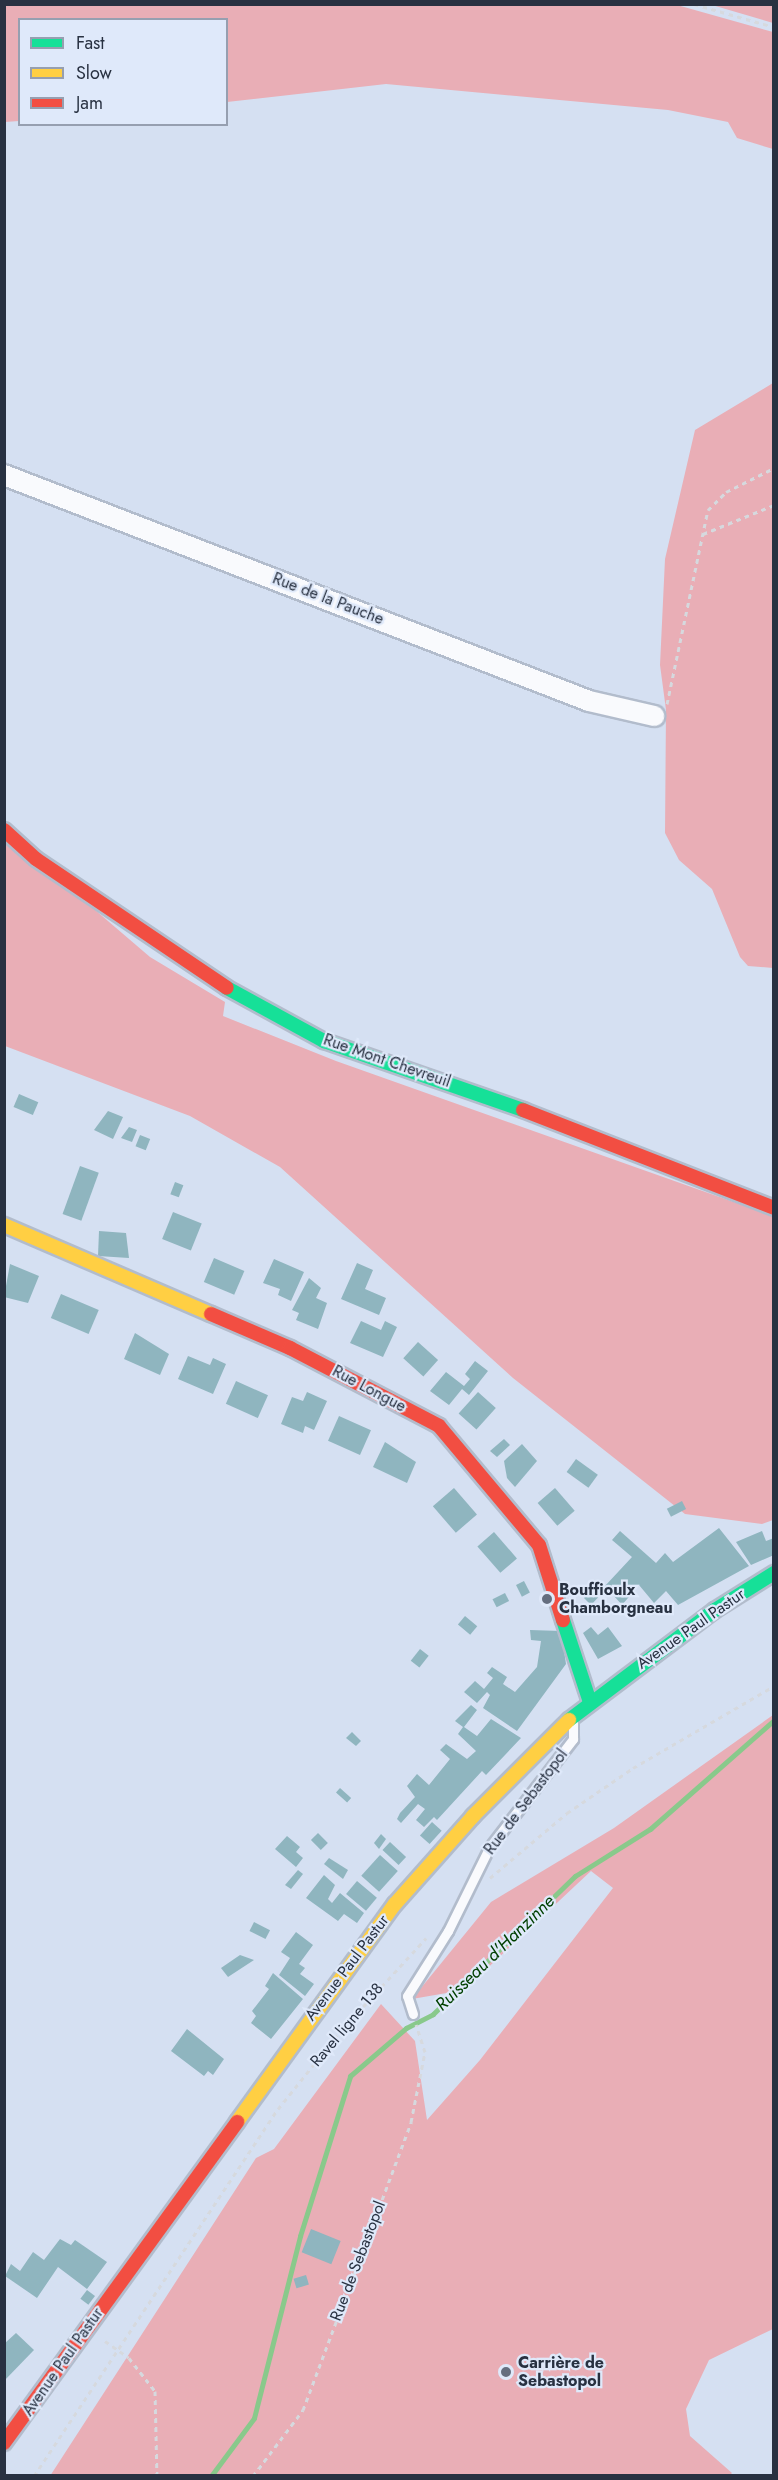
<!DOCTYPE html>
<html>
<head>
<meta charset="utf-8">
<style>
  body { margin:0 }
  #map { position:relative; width:778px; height:2480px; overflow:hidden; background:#d5e0f2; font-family:Jost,sans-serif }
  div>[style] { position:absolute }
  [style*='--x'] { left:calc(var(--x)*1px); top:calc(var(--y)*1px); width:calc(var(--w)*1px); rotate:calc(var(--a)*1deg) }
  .green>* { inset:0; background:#e9aeb6 }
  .stream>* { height:5px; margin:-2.5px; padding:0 2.5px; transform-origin:2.5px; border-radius:2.5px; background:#89c98b }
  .building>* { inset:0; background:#8fb5bf; transform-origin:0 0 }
  .path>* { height:3px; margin-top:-1.5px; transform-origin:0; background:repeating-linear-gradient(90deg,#d6d9de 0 4.5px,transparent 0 9px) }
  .roads { filter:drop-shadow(2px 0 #b2bccc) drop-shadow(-2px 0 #b2bccc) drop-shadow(0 2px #b2bccc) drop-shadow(0 -2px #b2bccc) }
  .lane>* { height:9px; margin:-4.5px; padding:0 4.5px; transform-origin:4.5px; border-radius:4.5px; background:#f9fafd }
  .street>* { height:20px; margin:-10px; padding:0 10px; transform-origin:10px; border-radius:10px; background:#f9fafd }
  .fast>* { height:14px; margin:-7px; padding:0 7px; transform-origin:7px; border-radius:7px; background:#16e098 }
  .slow>* { height:14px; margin:-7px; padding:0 7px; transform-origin:7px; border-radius:7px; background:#ffcf43 }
  .jam>* { height:14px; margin:-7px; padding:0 7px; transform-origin:7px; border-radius:7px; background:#f24e42 }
  .dots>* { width:16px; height:16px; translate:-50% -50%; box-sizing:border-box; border:3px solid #dfe9fa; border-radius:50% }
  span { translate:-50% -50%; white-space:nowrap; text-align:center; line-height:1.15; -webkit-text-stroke:4.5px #dfe9fa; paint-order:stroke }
  .street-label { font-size:16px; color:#283141 }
  .poi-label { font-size:16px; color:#283141; font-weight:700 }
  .left { translate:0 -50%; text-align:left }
  .water-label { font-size:18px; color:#004000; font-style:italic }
  .frame { position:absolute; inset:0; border:6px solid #283141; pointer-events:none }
  .legend { position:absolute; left:18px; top:18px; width:210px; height:108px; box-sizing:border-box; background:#dfe9fa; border:2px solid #969fb0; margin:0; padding:8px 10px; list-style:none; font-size:18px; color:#283141 }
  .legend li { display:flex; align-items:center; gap:12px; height:30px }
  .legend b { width:30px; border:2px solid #969fb0 }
</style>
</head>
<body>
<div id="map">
  <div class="green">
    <div style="clip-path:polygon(677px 5px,773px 32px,773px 149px,737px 138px,728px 122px,668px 110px,386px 84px,227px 102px,226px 20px,20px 20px,19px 121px,5px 122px,5px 5px)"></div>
    <div style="clip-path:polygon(712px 5px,773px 5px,773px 23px)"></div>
    <div style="clip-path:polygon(773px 383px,773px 968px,748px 966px,740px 957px,712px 889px,679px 860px,665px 833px,666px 710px,660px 665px,665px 559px,695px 430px)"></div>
    <div style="clip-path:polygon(4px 832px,150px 957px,225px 1002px,223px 1016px,336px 1061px,773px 1216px,773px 1520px,762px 1524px,685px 1514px,513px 1378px,280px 1167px,190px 1116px,5px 1046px)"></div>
    <div style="clip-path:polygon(773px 1715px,773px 2329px,709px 2360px,686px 2409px,690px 2436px,732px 2473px,730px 2475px,50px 2476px,256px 2158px,274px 2149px,381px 2004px,415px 2041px,427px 2120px,480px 2060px,613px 1888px,591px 1871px,464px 1990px,412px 1999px,491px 1902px,614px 1828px)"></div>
  </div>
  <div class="stream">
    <div style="--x:211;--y:2476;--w:72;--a:-53.4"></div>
    <div style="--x:254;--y:2418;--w:188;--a:-75.8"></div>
    <div style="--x:300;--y:2236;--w:168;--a:-72.6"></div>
    <div style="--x:350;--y:2076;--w:74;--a:-40.6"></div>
    <div style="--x:406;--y:2028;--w:30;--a:-27"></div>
    <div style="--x:433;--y:2014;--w:198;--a:-44.2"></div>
    <div style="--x:575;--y:1876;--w:89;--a:-32.1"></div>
    <div style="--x:650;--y:1829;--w:165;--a:-41.3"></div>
  </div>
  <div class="building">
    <div style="left:19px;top:1094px;width:21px;height:14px;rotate:23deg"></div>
    <div style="clip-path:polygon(108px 1111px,123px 1117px,113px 1139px,94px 1130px)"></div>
    <div style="clip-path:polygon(129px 1127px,137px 1130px,132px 1142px,121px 1138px)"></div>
    <div style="left:140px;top:1135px;width:11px;height:12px;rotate:22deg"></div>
    <div style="left:80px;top:1166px;width:20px;height:51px;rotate:20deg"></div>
    <div style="left:175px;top:1182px;width:9px;height:13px;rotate:21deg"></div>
    <div style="left:173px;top:1212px;width:31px;height:29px;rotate:22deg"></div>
    <div style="clip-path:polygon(99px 1231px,126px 1233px,129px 1258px,98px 1256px)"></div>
    <div style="left:214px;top:1258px;width:33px;height:26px;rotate:23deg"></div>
    <div style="clip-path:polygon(274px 1259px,304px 1272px,291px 1301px,278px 1295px,280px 1289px,263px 1283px)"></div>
    <div style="clip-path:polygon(357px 1263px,373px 1270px,365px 1289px,386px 1298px,379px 1315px,341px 1299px)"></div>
    <div style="clip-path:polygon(10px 1264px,39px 1276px,28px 1303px,4px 1297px)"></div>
    <div style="clip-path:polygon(309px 1278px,321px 1288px,316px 1298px,327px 1303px,318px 1329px,296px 1320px,299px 1313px,292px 1310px)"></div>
    <div style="left:61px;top:1294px;width:41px;height:26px;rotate:23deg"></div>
    <div style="clip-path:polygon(361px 1321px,381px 1330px,385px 1321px,397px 1327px,383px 1357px,350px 1343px)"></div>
    <div style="clip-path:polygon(135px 1333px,169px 1354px,160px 1375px,124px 1359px)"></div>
    <div style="left:418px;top:1342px;width:27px;height:22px;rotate:42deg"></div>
    <div style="clip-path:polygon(188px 1356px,210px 1365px,213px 1358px,226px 1364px,213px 1394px,178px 1379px)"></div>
    <div style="clip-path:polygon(475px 1361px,488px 1371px,469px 1395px,462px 1389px,449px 1405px,430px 1391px,446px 1372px,464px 1386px,470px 1379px,465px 1374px)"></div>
    <div style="left:236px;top:1381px;width:35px;height:25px;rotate:24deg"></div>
    <div style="clip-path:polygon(307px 1392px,327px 1401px,314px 1430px,305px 1426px,303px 1433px,281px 1424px,292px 1397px,303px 1401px)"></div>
    <div style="left:478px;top:1392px;width:24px;height:29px;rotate:42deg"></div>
    <div style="left:339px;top:1416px;width:35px;height:27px;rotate:24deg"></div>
    <div style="clip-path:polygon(504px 1439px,510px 1445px,497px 1457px,490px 1451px)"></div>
    <div style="clip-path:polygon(385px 1442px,416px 1462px,407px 1483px,373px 1467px)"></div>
    <div style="clip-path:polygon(522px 1444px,537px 1461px,515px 1487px,507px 1478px,504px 1461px)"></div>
    <div style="left:576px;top:1459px;width:27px;height:16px;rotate:36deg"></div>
    <div style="left:454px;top:1488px;width:35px;height:28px;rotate:49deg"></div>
    <div style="left:555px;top:1488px;width:30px;height:23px;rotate:49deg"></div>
    <div style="left:682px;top:1501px;width:9px;height:17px;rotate:63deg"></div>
    <div style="clip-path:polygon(719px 1528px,749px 1566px,678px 1605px,666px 1591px,654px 1603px,639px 1585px,622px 1605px,607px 1588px,591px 1605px,584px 1598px,599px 1581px,605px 1586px,632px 1557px,612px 1540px,620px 1531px,656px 1563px,665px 1553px,673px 1562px)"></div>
    <div style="clip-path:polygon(762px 1531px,766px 1541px,774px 1538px,774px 1555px,751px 1565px,736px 1542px)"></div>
    <div style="left:494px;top:1532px;width:35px;height:22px;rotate:49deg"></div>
    <div style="left:524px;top:1581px;width:13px;height:9px;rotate:63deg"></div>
    <div style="left:505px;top:1593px;width:9px;height:14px;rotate:63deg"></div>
    <div style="left:465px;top:1616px;width:16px;height:11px;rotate:40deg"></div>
    <div style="clip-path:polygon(591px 1627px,598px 1635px,608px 1627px,622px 1646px,598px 1659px,583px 1633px)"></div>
    <div style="clip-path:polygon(530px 1630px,561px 1631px,566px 1664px,517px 1731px,483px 1708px,490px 1695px,487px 1692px,477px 1703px,464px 1692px,475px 1681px,484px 1689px,493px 1678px,487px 1673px,492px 1667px,507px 1677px,503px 1684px,515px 1692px,537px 1667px,541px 1641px,531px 1640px)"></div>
    <div style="left:420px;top:1649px;width:11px;height:15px;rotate:38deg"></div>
    <div style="clip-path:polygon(471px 1705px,477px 1710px,464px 1727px,477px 1736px,491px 1719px,521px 1738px,486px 1775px,482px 1771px,437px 1820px,434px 1817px,424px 1827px,416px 1820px,425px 1809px,418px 1804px,401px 1823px,397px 1819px,400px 1813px,415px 1797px,407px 1786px,417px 1774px,429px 1785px,450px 1759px,440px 1750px,446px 1744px,467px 1759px,476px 1751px,458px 1734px,463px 1727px,455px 1721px)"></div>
    <div style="clip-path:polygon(352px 1732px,361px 1741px,356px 1746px,346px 1738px)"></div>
    <div style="left:340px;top:1788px;width:15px;height:6px;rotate:42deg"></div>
    <div style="left:432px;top:1822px;width:13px;height:18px;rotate:42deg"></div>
    <div style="left:318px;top:1833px;width:14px;height:10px;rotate:45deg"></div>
    <div style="clip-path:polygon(381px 1834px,386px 1839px,379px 1849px,374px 1843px)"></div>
    <div style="clip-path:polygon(287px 1836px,300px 1847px,296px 1852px,303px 1858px,296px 1867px,275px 1849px)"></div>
    <div style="left:390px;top:1842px;width:22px;height:11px;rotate:43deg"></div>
    <div style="left:380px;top:1855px;width:24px;height:28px;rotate:42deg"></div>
    <div style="clip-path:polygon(329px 1858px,348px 1870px,343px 1879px,324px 1864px)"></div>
    <div style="clip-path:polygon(298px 1870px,303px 1874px,291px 1889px,285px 1885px)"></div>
    <div style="clip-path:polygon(324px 1875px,335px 1885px,328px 1899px,332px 1903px,340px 1893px,364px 1913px,357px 1923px,344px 1914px,338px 1921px,306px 1898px)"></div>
    <div style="left:357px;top:1881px;width:26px;height:17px;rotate:40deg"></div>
    <div style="left:254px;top:1922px;width:18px;height:10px;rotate:27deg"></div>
    <div style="clip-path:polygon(296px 1932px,313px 1945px,299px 1964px,305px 1968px,300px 1974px,314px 1984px,305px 1996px,279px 1975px,290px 1958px,281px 1952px)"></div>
    <div style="clip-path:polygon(240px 1955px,254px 1960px,228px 1977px,221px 1968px)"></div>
    <div style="clip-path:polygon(273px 1973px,303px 1999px,271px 2039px,251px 2023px,256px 2016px,252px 2011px,269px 1989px,265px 1986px)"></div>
    <div style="clip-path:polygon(187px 2029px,224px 2059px,213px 2075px,208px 2071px,204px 2076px,171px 2051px)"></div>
    <div style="left:311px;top:2229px;width:32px;height:25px;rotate:22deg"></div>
    <div style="clip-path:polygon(60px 2239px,71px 2245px,75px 2240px,107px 2262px,87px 2289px,58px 2267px,37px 2298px,5px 2276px,11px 2264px,20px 2271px,33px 2252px,44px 2260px)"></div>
    <div style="left:306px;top:2275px;width:10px;height:13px;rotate:73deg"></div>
    <div style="left:87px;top:2290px;width:10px;height:11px;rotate:37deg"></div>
    <div style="clip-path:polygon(16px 2333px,34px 2350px,4px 2381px,4px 2344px)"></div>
  </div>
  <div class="path">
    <div style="--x:694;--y:4;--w:83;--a:16"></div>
    <div style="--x:703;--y:534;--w:77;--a:-22.2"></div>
    <div style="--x:667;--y:704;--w:198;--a:-78.1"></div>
    <div style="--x:708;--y:510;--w:25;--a:-45"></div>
    <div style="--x:726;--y:492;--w:54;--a:-26.6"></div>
    <div style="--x:490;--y:1878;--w:101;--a:-40.2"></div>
    <div style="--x:567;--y:1813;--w:80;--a:-34.3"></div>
    <div style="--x:633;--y:1768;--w:163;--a:-30.2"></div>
    <div style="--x:105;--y:2341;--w:29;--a:35"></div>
    <div style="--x:129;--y:2358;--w:42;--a:51.8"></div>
    <div style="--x:155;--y:2391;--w:85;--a:88.7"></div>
    <div style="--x:34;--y:2476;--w:441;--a:-56.4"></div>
    <div style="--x:278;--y:2109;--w:97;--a:-51.2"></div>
    <div style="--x:339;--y:2033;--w:129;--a:-47.5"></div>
    <div style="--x:253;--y:2476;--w:83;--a:-52.9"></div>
    <div style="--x:303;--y:2410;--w:308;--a:-69.4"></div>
    <div style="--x:411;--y:2122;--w:71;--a:-78.7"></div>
    <div style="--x:425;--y:2052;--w:29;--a:-108"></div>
  </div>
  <div class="roads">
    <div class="lane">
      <div style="--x:413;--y:2014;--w:19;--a:-108"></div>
      <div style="--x:407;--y:1996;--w:77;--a:-57.8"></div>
      <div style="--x:448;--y:1931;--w:93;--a:-63.7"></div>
      <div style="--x:489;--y:1848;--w:138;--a:-52.4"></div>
      <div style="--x:573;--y:1739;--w:17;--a:-90"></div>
    </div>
    <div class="street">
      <div style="--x:4;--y:475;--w:627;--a:21.12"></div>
      <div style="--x:589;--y:701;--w:67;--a:13"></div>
    </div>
    <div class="fast">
      <div style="--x:227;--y:988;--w:111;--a:28.7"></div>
      <div style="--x:324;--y:1041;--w:211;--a:19.1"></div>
      <div style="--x:563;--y:1620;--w:86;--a:71.8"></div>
      <div style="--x:569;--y:1720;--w:183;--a:-37"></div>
      <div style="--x:715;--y:1610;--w:70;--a:-32.1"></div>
    </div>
    <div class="slow">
      <div style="--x:4;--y:1225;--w:225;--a:23.3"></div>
      <div style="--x:237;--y:2122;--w:269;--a:-54.1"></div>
      <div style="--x:395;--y:1904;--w:118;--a:-48.4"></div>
      <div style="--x:473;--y:1816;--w:136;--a:-45"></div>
    </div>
    <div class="jam">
      <div style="--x:4;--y:830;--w:43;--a:42.2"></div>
      <div style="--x:36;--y:859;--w:230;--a:34"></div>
      <div style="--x:523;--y:1110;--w:269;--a:21.3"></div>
      <div style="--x:211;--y:1314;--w:86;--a:23.3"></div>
      <div style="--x:290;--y:1348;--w:168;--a:27.6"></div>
      <div style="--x:439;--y:1426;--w:155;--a:50"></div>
      <div style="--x:539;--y:1545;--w:79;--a:72.3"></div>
      <div style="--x:4;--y:2443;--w:397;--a:-54"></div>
    </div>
  </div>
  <div class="dots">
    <div style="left:547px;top:1599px;background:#656e7f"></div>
    <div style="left:506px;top:2372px;background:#656e7f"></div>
  </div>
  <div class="street-label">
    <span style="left:328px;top:599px;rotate:21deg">Rue de la Pauche</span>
    <span style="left:387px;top:1061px;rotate:19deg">Rue Mont Chevreuil</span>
    <span style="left:369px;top:1389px;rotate:28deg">Rue Longue</span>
    <span style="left:691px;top:1629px;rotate:-35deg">Avenue Paul Pastur</span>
    <span style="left:526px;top:1802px;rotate:-53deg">Rue de Sebastopol</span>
    <span style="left:347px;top:1968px;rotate:-53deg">Avenue Paul Pastur</span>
    <span style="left:347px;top:2025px;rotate:-50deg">Ravel ligne 138</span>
    <span style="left:358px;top:2261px;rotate:-69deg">Rue de Sebastopol</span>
    <span style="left:63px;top:2362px;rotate:-55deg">Avenue Paul Pastur</span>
  </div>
  <div class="poi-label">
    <span class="left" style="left:559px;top:1599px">Bouffioulx<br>Chamborgneau</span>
    <span class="left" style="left:518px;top:2372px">Carrière de<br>Sebastopol</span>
  </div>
  <div class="water-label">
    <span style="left:495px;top:1953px;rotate:-44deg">Ruisseau d'Hanzinne</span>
  </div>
  <div class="frame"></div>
  <ul class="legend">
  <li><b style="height:8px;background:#16e098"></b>Fast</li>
  <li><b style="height:8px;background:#ffcf43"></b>Slow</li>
  <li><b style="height:8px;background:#f24e42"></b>Jam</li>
  </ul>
</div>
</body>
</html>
